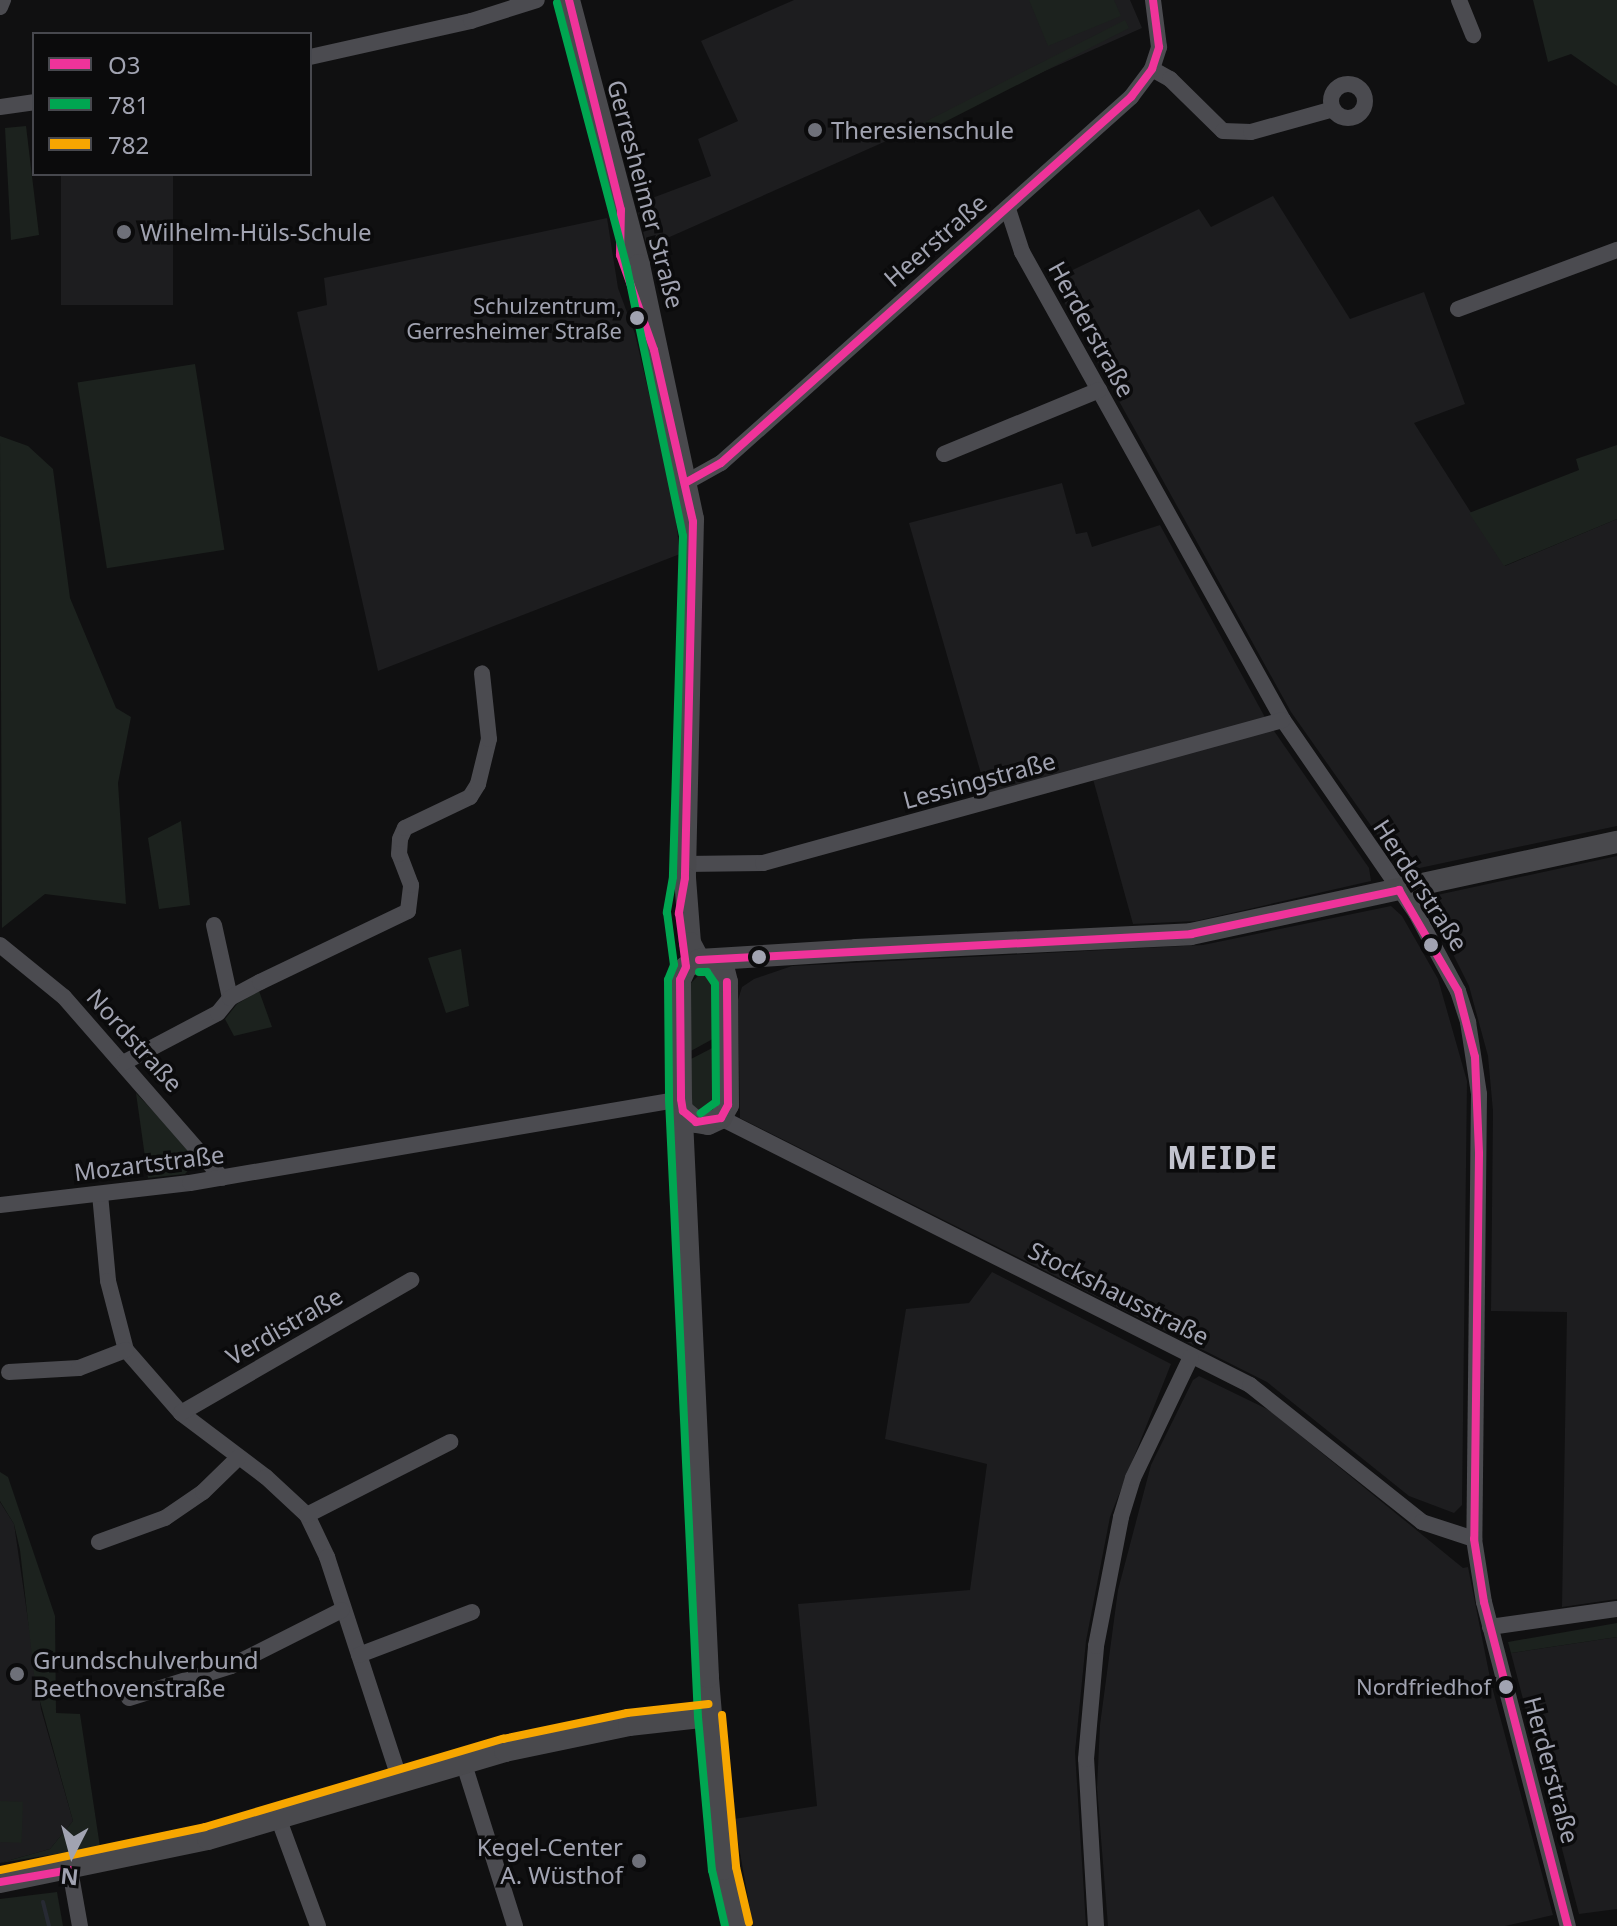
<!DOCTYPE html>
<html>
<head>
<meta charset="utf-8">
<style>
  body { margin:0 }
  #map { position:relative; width:1617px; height:1926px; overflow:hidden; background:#101011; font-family:"Noto Sans",sans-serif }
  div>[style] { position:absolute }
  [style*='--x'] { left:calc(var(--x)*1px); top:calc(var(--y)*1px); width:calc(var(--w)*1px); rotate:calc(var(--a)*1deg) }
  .built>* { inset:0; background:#1d1d1f; transform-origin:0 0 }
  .green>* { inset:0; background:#1c221e; transform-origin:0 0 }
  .stream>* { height:4px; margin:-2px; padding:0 2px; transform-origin:2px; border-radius:2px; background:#272a33 }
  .street>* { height:16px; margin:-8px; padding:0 8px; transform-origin:8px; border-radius:8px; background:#4b4b50 }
  .street>.ring { margin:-8px; padding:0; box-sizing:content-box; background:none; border:16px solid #4b4b50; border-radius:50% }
  .secondary>* { height:22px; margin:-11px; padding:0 11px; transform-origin:11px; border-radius:11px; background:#49494d }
  .bus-1>* { height:8px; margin:-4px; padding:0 4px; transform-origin:4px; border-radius:4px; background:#ef339a }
  .bus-2>* { height:8px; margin:-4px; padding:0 4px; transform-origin:4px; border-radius:4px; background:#00a651 }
  .bus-3>* { height:8px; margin:-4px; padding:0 4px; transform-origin:4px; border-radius:4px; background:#f7a600 }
  .dots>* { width:22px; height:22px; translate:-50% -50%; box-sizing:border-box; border:4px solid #0b0b0c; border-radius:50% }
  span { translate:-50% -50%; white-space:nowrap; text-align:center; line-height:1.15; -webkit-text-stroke:7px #0b0b0c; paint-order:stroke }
  .bus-label { font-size:22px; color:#a1a3b1 }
  .right { translate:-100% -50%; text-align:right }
  .poi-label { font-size:24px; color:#a1a3b1 }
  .left { translate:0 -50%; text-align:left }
  .street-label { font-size:24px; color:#a1a3b1 }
  .district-label { font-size:32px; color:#c2c3ce; font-weight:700; letter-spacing:2px }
  .legend { position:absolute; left:32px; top:32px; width:280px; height:144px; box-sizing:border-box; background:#0b0b0c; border:2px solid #47484e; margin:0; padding:10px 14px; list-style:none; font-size:24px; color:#a1a3b1 }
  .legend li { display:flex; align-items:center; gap:16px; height:40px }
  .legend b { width:40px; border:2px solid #47484e }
  .north { position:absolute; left:32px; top:1814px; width:80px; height:80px; -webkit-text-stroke:6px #0b0b0c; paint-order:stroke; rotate:186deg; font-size:22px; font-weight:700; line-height:32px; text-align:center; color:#a1a3b1 }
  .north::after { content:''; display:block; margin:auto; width:28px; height:36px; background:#a1a3b1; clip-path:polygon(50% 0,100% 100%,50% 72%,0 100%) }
</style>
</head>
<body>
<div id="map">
  <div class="built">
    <div style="clip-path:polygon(794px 0,1130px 0,1142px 28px,647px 247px,636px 204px,711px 176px,698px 139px,738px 121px,701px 41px)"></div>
    <div style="left:61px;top:174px;width:112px;height:131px"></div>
    <div style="clip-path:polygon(1273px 196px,1350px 319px,1424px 292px,1465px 404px,1414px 423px,1505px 566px,1617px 519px,1617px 826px,1415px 869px,1398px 864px,1291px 712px,1052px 280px,1199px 209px,1211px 227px)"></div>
    <div style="clip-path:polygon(607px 218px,618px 288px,635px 334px,673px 496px,680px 554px,378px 671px,297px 312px,327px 305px,324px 278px)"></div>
    <div style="clip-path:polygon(1062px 483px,1076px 534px,1087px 532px,1092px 547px,1160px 525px,1267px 721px,988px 798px,909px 523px)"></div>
    <div style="clip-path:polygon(1272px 728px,1369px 868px,1371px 881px,1196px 921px,1133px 924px,1093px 779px)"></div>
    <div style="clip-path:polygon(1617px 856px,1617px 1599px,1562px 1607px,1567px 1312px,1491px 1311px,1493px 1111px,1488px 1056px,1469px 986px,1428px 904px,1437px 895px)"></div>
    <div style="clip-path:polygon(1391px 906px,1402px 916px,1438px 979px,1467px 1081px,1462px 1505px,1454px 1513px,1409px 1496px,1267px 1382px,740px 1118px,738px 1000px,742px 987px,754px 979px,792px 966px,1203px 945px)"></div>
    <div style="clip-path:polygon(992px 1272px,1171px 1364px,1110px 1517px,1086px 1641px,1075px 1752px,1086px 1926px,753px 1926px,734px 1819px,817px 1806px,798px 1604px,970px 1590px,987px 1464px,885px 1439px,906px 1309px,969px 1303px)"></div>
    <div style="clip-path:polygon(1199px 1376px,1269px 1410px,1463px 1568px,1468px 1567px,1491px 1683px,1553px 1915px,1505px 1926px,1108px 1926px,1097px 1788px,1100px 1725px,1118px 1590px,1151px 1465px,1193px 1380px)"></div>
    <div style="clip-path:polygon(0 1502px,14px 1524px,41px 1709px,73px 1821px,50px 1849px,0 1863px)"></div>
    <div style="clip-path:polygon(1617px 1637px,1617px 1909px,1579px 1914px,1511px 1653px)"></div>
  </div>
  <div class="green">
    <div style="clip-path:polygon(1029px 0,1114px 0,1121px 16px,1048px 46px)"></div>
    <div style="clip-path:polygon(1533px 0,1617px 0,1617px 86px,1571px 54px,1548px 62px)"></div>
    <div style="left:1125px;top:20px;width:9px;height:235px;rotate:63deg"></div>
    <div style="clip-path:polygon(26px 126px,39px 235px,11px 240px,5px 128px)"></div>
    <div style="left:195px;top:364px;width:188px;height:119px;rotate:81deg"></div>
    <div style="clip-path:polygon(0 436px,28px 446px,53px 469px,70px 598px,116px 708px,131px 717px,118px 783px,126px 904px,45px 894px,2px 928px)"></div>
    <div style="clip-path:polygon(1617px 445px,1617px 519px,1504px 566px,1469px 513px,1579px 470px,1576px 459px)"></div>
    <div style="clip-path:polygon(181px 821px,190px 905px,159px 909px,148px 838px)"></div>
    <div style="clip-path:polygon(461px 949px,469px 1006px,446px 1013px,428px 958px)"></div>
    <div style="clip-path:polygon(701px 973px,717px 976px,720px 1035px,689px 1052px,691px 983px)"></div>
    <div style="clip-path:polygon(259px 991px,272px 1027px,234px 1036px,225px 1019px,237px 1004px)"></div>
    <div style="clip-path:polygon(720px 1044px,719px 1098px,700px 1112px,692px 1107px,689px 1060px)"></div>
    <div style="clip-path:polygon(136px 1093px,192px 1152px,194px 1164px,185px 1174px,148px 1178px)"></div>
    <div style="clip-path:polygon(0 1472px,8px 1477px,55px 1616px,56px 1713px,80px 1714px,100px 1847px,0 1863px,50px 1849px,73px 1821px,35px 1683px,20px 1550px,14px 1524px,0 1501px)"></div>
    <div style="clip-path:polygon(1617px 1623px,1617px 1637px,1511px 1653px,1508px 1642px)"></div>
    <div style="left:0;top:1801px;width:23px;height:41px;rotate:2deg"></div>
    <div style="clip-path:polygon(57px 1892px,63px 1926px,0 1926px,0 1899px)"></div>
  </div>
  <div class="stream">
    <div style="--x:43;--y:1902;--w:25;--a:76"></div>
  </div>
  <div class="street">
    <div style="--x:1459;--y:0;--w:38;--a:68"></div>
    <div style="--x:0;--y:7;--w:8;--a:-67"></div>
    <div style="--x:310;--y:57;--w:165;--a:-12.6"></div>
    <div style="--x:471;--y:21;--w:69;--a:-17.7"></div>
    <div style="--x:1152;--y:69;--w:21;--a:29"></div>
    <div style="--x:1170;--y:79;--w:74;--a:44.5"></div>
    <div style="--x:1223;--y:131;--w:28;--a:2"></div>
    <div style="--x:1251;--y:132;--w:82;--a:-15.6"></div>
    <div class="ring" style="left:1331px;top:84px;width:18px;height:18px"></div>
    <div style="--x:0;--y:107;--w:34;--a:-8"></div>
    <div style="--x:1008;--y:209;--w:45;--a:72"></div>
    <div style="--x:1022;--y:252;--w:536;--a:60.85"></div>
    <div style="--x:1283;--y:720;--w:234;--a:55.4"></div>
    <div style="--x:1416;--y:913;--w:89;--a:61.7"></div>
    <div style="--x:1458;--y:991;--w:33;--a:72"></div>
    <div style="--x:1468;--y:1022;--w:73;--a:81.3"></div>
    <div style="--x:1479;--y:1094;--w:445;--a:90.6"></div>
    <div style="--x:1474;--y:1539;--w:64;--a:81"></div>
    <div style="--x:1484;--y:1602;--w:335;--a:75.5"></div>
    <div style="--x:1458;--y:309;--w:170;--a:-20.4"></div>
    <div style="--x:944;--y:454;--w:168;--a:-22.4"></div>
    <div style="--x:685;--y:483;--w:41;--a:-29.1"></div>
    <div style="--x:721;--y:463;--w:550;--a:-41.75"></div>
    <div style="--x:1131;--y:97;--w:35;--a:-53"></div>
    <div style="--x:1152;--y:69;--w:23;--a:-72"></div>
    <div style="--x:1159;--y:47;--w:47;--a:-97.3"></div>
    <div style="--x:685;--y:864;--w:78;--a:-0.7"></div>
    <div style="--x:763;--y:863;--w:539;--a:-15.38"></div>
    <div style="--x:214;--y:925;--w:75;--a:77.6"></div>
    <div style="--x:0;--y:945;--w:82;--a:39.1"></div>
    <div style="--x:64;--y:997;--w:240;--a:48.9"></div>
    <div style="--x:123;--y:1063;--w:107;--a:-27.8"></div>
    <div style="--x:218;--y:1013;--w:19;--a:-51"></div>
    <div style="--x:230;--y:998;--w:34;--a:-28"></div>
    <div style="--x:260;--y:982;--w:164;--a:-25.6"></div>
    <div style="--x:408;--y:911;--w:26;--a:-83"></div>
    <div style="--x:411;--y:885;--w:33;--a:-111"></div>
    <div style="--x:399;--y:854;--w:15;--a:-86"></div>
    <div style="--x:400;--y:839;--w:12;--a:-66"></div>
    <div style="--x:405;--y:828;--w:72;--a:-25.5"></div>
    <div style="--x:470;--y:797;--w:15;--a:-58"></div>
    <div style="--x:478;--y:784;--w:46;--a:-76.3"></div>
    <div style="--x:489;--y:739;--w:66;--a:-96.1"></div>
    <div style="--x:721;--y:1118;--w:593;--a:26.78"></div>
    <div style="--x:1250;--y:1385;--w:220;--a:38.5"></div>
    <div style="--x:1422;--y:1522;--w:55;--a:18.1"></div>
    <div style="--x:100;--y:1194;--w:87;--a:84.7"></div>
    <div style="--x:108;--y:1281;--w:71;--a:75.4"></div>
    <div style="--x:126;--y:1350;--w:84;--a:48.9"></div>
    <div style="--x:181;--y:1413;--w:106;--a:37"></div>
    <div style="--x:266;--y:1477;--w:56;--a:42.8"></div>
    <div style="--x:307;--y:1515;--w:47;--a:64.5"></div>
    <div style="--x:327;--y:1557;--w:236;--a:71.9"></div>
    <div style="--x:0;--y:1205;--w:191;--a:-6.6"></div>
    <div style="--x:190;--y:1183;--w:498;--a:-9.7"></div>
    <div style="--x:9;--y:1372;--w:70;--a:-3.3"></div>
    <div style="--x:79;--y:1368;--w:50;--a:-21"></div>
    <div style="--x:181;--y:1413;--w:266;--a:-30"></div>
    <div style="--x:307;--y:1515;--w:161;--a:-27"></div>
    <div style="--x:99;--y:1542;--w:70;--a:-20"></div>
    <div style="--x:165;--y:1518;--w:46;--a:-34.4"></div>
    <div style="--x:203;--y:1492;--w:49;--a:-44.2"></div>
    <div style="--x:1490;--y:1627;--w:128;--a:-8.1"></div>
    <div style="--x:359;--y:1655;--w:121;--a:-20.8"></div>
    <div style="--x:129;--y:1698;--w:107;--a:-17.4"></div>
    <div style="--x:231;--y:1666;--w:124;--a:-26.8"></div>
    <div style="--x:463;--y:1761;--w:173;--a:72.5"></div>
    <div style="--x:279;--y:1820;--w:113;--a:69.8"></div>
    <div style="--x:70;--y:1870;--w:57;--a:79.9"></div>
    <div style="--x:1096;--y:1926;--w:167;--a:-93.4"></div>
    <div style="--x:1086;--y:1759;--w:113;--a:-84.9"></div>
    <div style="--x:1096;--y:1646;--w:131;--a:-79"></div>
    <div style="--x:1121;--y:1517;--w:41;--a:-72.9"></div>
    <div style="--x:1133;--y:1478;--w:134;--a:-64.4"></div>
  </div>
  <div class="secondary">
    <div style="--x:569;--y:0;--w:274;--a:75.2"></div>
    <div style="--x:639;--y:265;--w:260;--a:78"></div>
    <div style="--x:693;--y:519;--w:359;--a:91.3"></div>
    <div style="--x:685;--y:878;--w:65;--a:85.6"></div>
    <div style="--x:690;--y:943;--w:19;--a:62"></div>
    <div style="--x:683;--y:1111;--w:17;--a:40"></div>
    <div style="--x:696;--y:1122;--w:12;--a:9"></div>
    <div style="--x:708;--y:1124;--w:14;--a:-25"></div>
    <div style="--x:721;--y:1118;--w:15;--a:-62"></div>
    <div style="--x:728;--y:1105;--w:123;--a:-90.5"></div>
    <div style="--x:727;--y:982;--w:12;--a:-104"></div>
    <div style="--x:724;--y:970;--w:16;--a:-142"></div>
    <div style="--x:0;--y:1882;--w:212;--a:-11.7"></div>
    <div style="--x:208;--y:1839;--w:310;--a:-16.5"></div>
    <div style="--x:505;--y:1751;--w:127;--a:-11.8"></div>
    <div style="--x:629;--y:1725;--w:81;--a:-6.3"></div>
    <div style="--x:737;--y:1926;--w:58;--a:-102.8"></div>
    <div style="--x:724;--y:1869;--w:193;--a:-94.8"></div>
    <div style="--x:708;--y:1677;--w:579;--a:-92.67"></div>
    <div style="--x:681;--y:1099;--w:119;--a:-90.5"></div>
    <div style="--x:680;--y:980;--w:14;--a:-65"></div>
    <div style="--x:686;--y:967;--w:15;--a:-28"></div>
    <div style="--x:699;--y:960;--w:157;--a:-3.6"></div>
    <div style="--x:856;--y:950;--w:335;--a:-2.7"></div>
    <div style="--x:1191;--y:934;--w:436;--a:-12.2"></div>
  </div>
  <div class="bus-1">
    <div style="--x:569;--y:0;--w:216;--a:76.1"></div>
    <div style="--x:621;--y:210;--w:45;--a:91.3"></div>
    <div style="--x:620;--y:255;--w:101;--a:70.3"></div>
    <div style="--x:654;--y:350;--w:176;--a:77.2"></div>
    <div style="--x:693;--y:522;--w:356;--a:91.3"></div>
    <div style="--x:685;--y:878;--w:36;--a:100"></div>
    <div style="--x:679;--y:913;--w:54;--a:82.6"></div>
    <div style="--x:686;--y:967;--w:14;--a:115"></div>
    <div style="--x:680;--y:980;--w:119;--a:89.5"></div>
    <div style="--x:681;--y:1099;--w:12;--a:81"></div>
    <div style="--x:683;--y:1111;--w:17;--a:40"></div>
    <div style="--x:696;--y:1122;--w:25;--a:-9"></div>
    <div style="--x:721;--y:1118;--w:15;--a:-62"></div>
    <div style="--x:728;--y:1105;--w:123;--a:-90.5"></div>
    <div style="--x:685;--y:483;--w:41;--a:-29.1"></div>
    <div style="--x:721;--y:463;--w:550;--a:-41.75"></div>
    <div style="--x:1131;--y:97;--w:35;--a:-53"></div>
    <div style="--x:1152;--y:69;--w:23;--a:-72"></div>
    <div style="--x:1159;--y:47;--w:47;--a:-97.3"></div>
    <div style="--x:1399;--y:890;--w:117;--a:59.7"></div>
    <div style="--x:1458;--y:991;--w:68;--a:75.6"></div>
    <div style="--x:1475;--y:1057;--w:97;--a:87.6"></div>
    <div style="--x:1479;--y:1154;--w:385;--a:90.7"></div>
    <div style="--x:1474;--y:1539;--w:64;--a:81"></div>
    <div style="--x:1484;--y:1602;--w:335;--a:75.5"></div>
    <div style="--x:699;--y:960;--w:493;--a:-3"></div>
    <div style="--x:1191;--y:934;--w:213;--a:-11.9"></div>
    <div style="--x:0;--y:1882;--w:71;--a:-9.7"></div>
  </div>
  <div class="bus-2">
    <div style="--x:557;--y:3;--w:274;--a:75.2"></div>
    <div style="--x:627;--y:268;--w:274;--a:78.2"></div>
    <div style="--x:683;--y:536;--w:341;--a:91.7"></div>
    <div style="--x:673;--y:877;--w:36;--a:100"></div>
    <div style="--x:667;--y:912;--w:53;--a:82.5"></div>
    <div style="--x:674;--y:965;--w:16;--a:112"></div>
    <div style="--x:668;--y:980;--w:120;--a:89.5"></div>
    <div style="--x:669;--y:1100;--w:618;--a:87.31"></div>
    <div style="--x:698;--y:1717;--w:154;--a:84.8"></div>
    <div style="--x:712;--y:1870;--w:57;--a:76.9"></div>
    <div style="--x:699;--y:972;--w:8;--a:0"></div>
    <div style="--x:707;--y:972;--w:14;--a:56"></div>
    <div style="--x:715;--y:984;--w:118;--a:89.5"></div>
    <div style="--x:716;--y:1102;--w:19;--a:144"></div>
  </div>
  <div class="bus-3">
    <div style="--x:722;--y:1715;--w:153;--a:84.7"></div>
    <div style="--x:736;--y:1867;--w:57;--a:76.9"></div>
    <div style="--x:0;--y:1870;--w:209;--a:-11.8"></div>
    <div style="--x:205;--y:1827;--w:311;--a:-16.5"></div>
    <div style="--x:503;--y:1739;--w:127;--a:-11.8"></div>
    <div style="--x:627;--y:1713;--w:82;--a:-6.3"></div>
  </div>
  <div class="dots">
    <div style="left:815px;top:130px;background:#6e7079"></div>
    <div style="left:124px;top:232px;background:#6e7079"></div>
    <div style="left:637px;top:318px;background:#a1a3b1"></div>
    <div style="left:1431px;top:945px;background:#a1a3b1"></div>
    <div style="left:759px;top:957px;background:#a1a3b1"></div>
    <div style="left:17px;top:1674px;background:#6e7079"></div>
    <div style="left:1506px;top:1687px;background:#a1a3b1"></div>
    <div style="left:639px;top:1861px;background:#6e7079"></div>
  </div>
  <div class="bus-label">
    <span class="right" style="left:622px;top:318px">Schulzentrum,<br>Gerresheimer Straße</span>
    <span class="right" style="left:1491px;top:1687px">Nordfriedhof</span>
  </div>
  <div class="poi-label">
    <span class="left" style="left:831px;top:130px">Theresienschule</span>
    <span class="left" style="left:140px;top:232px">Wilhelm-Hüls-Schule</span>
    <span class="left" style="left:33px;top:1674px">Grundschulverbund<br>Beethovenstraße</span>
    <span class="right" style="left:623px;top:1861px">Kegel-Center<br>A. Wüsthof</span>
  </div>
  <div class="street-label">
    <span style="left:646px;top:194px;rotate:75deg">Gerresheimer Straße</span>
    <span style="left:935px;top:240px;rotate:-41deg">Heerstraße</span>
    <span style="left:1092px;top:329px;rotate:61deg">Herderstraße</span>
    <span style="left:979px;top:780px;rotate:-15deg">Lessingstraße</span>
    <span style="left:1421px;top:885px;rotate:57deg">Herderstraße</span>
    <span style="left:135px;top:1040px;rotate:48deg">Nordstraße</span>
    <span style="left:149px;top:1163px;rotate:-7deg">Mozartstraße</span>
    <span style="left:1119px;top:1293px;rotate:27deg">Stockshausstraße</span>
    <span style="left:284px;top:1326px;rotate:-30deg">Verdistraße</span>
    <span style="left:1552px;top:1770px;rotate:75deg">Herderstraße</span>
  </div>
  <div class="district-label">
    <span style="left:1223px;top:1157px">MEIDE</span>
  </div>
  <ul class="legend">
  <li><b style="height:10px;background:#ef339a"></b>O3</li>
  <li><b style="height:10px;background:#00a651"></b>781</li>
  <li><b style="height:10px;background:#f7a600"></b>782</li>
  </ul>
  <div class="north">N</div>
</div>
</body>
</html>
